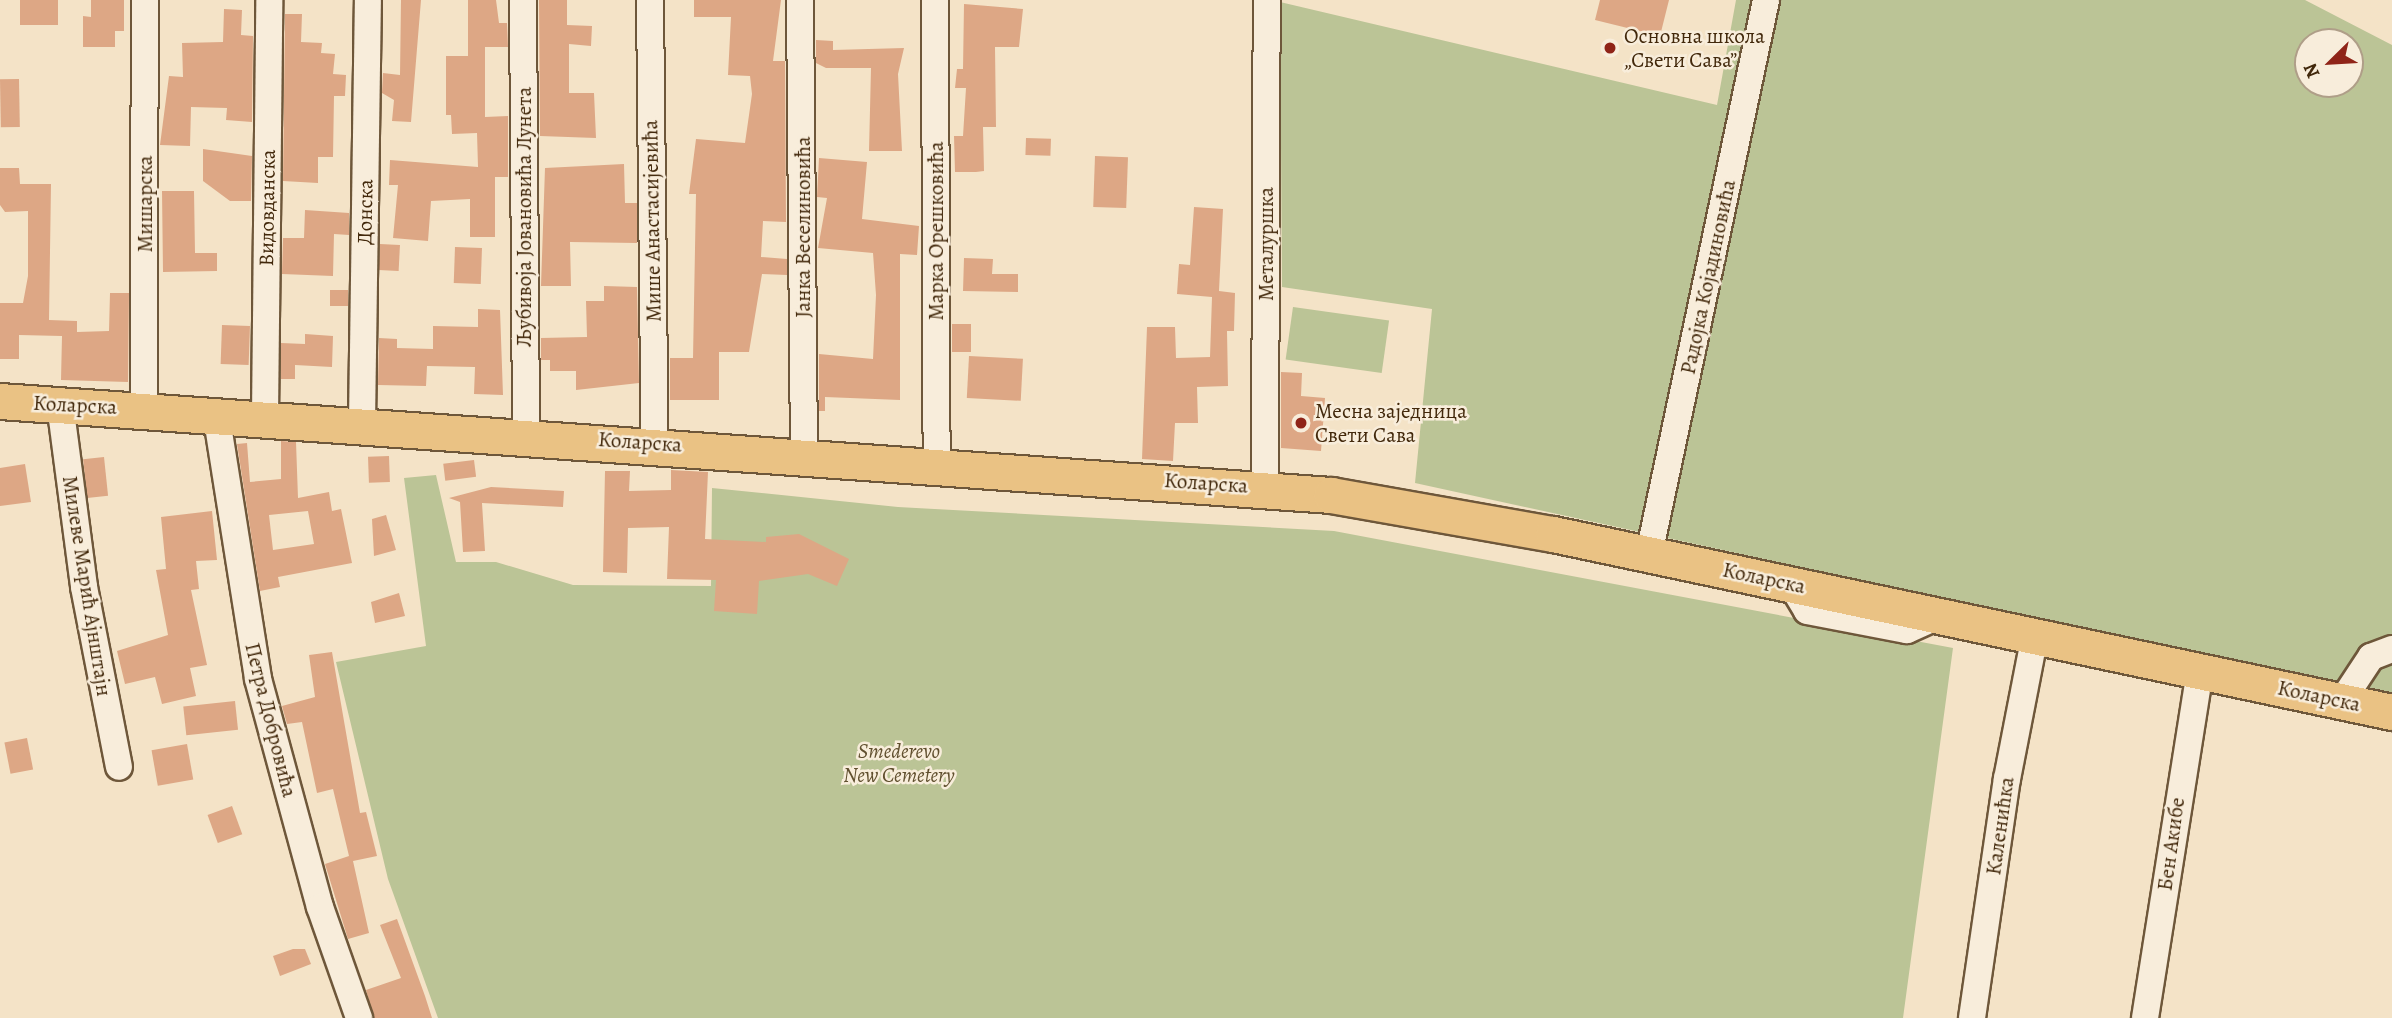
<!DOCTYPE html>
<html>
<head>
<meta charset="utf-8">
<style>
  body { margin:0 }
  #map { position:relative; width:2392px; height:1018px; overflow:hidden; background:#f4e3c7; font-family:Alegreya,serif }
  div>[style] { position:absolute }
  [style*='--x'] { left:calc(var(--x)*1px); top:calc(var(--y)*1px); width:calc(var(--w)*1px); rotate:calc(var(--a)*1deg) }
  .green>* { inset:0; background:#bbc496; transform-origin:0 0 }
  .building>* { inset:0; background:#dda785; transform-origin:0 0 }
  .roads { filter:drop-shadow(2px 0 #6e573a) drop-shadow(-2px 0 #6e573a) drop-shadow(0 2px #6e573a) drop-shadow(0 -2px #6e573a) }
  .minor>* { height:26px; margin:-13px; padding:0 13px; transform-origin:13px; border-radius:13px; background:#f8eddb }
  .major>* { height:35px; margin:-17.5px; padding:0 17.5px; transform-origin:17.5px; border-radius:17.5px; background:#eac284 }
  .dots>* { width:19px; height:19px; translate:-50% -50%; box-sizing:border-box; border:4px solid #f8eddb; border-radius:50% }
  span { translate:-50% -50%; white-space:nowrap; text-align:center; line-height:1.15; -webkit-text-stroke:5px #f8eddb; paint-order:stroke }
  .poi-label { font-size:21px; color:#42280b }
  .left { translate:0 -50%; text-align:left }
  .street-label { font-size:21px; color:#42280b }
  .park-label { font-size:21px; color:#604f2e; font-style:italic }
  .north { position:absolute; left:2294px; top:28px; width:70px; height:70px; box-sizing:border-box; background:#f8eddb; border:2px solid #af9e88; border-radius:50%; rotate:246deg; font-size:19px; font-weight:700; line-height:28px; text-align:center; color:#42280b }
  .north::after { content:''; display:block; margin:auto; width:24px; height:32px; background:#8f2418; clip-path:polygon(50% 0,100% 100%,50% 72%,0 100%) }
</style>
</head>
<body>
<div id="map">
  <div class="green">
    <div style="clip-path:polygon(evenodd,1736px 0,2305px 0,2392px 45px,2392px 696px,1415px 483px,1432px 309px,1282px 287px,1280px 2px,1717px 105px,1736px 0,2308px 42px,2350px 42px,2350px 84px,2308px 84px,2308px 42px)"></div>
    <div style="left:1293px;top:307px;width:97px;height:53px;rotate:8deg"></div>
    <div style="clip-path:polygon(436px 475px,456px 562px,496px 562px,573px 585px,711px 586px,712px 488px,898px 507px,1334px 531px,1953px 648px,1903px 1018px,438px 1018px,388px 879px,336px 662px,426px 646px,404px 478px)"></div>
  </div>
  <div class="building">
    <div style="left:20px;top:0;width:38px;height:25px"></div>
    <div style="clip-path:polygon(91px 0,124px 0,124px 31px,115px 31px,115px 47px,83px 47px,83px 16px,91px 17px)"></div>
    <div style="clip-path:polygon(401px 0,421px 0,411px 122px,392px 121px,394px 100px,382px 93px,383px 73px,400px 75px)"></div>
    <div style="clip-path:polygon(468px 0,496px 0,499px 23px,507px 23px,508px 47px,485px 47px,485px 117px,508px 116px,508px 177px,495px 177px,495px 237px,470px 237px,470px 199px,431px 201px,428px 241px,393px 238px,398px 185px,389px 185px,390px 160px,478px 167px,477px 133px,452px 134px,451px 115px,446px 115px,446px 56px,468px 56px)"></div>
    <div style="clip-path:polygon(539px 0,567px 0,567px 25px,592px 26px,591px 46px,569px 44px,569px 93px,594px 93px,596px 138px,540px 136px)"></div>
    <div style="clip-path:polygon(694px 0,781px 0,773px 61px,785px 61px,786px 222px,763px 221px,761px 257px,787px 259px,787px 275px,762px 274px,749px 352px,719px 352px,719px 400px,670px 400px,670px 358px,693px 358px,696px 194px,689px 194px,696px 139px,745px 143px,752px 94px,750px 76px,728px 75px,731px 17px,694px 17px)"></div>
    <div style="clip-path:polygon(1600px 0,1669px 0,1660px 36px,1595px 20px)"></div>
    <div style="clip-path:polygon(964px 4px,1023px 9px,1019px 47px,995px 47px,996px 127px,983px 127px,984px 171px,976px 172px,955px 172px,954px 136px,963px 136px,966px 88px,955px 88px,957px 69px,963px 69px)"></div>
    <div style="clip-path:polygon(224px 9px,242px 10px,241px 35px,253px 36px,252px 122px,226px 120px,227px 108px,191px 107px,190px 146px,160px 145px,169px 76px,183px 77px,182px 43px,223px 42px)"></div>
    <div style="clip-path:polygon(285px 14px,302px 14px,301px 42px,322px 43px,321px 53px,335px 54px,333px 74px,346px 75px,345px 96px,334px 96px,333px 157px,318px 157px,318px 183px,283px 181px)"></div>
    <div style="clip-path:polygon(816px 40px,833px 41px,833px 50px,904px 48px,898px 74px,902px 151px,869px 151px,871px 68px,826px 68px,816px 63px)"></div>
    <div style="left:19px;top:79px;width:48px;height:19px;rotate:89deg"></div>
    <div style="left:1026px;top:138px;width:25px;height:17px;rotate:2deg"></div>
    <div style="clip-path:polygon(203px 149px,252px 156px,251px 201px,230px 201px,203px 181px)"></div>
    <div style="left:1095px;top:156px;width:33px;height:51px;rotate:2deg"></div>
    <div style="clip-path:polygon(819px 158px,867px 162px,862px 219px,919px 226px,917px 255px,900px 254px,900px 400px,825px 397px,825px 411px,819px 411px,819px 354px,873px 359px,876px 295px,873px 253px,818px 248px,827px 198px,817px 197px)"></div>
    <div style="clip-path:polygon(624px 164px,625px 203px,637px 203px,637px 243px,570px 242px,571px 286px,541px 286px,545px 168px)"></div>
    <div style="clip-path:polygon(0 168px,19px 168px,20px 184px,51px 184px,49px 320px,77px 321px,77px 332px,109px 331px,110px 293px,129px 293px,128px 382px,61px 380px,62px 336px,19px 335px,19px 359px,0 359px,0 303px,23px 303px,28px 276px,28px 211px,5px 212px,0 205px)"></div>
    <div style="clip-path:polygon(162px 191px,194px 191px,195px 253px,217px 253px,217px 271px,163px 272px)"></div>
    <div style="clip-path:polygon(1194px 207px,1223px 209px,1219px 291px,1235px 293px,1234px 331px,1227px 331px,1228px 386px,1197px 387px,1198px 423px,1175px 423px,1173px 461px,1142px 459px,1147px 327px,1175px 327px,1176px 358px,1210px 357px,1212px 297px,1177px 294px,1179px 264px,1190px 265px)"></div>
    <div style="clip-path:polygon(305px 210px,349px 213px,349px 235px,334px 234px,333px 276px,282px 274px,283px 238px,304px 238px)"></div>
    <div style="left:380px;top:244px;width:20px;height:26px;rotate:3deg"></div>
    <div style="left:455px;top:247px;width:27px;height:36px;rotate:2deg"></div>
    <div style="clip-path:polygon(964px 258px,993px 259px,992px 274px,1018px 274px,1018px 292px,963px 291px)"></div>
    <div style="clip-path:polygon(604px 286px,637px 287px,639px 383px,576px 390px,576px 371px,550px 371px,550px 360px,541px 360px,541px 338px,587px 337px,586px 301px,604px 301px)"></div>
    <div style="left:330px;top:290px;width:18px;height:16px"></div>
    <div style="clip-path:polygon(478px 309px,500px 310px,503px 395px,474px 394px,475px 367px,427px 366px,426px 386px,378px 385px,379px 338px,397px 339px,397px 348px,433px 349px,433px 326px,478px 327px)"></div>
    <div style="left:952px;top:324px;width:19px;height:28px"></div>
    <div style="left:222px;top:325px;width:28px;height:39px;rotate:2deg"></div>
    <div style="clip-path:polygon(305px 334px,333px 336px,332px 367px,295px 365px,295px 379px,281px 379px,281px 343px,305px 344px)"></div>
    <div style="left:969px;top:356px;width:54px;height:42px;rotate:3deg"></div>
    <div style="clip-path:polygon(1281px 372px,1302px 373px,1301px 396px,1325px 398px,1321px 451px,1281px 448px)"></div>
    <div style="clip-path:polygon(evenodd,281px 441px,296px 442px,298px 498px,329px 492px,332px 511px,341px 509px,352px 563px,278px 577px,280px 587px,260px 591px,237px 444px,247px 443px,250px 482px,281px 479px,281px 441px,308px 511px,314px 544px,273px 550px,269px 515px,308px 511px)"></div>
    <div style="left:389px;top:456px;width:26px;height:21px;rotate:88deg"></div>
    <div style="left:104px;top:457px;width:39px;height:21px;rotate:84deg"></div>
    <div style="left:474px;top:460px;width:17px;height:31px;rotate:83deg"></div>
    <div style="clip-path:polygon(25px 464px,31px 502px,0 506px,0 468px)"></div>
    <div style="clip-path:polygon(671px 470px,708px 472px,705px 539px,766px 542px,766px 537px,799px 534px,849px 559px,837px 586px,808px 574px,759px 581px,757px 614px,714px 611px,716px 580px,667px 579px,669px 527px,628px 528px,627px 573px,603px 572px,605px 471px,630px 471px,629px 491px,671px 490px)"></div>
    <div style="clip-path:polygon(491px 487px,564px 491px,563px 507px,482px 503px,485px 551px,463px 552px,460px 502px,449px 498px)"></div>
    <div style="clip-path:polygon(212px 511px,217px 560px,196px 561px,199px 589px,191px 590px,207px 665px,190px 668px,196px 696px,162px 704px,155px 677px,125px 684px,117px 651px,168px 635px,156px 570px,166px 569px,161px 517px)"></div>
    <div style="clip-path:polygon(386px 515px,396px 550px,374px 556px,372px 519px)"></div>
    <div style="clip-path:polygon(399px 593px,405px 616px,375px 623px,371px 602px)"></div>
    <div style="clip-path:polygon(332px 652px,360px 813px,366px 812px,377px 856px,353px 861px,369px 933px,348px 939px,325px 864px,349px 856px,333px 789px,317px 793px,302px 722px,287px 724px,282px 706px,315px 697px,309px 655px)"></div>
    <div style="left:235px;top:701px;width:29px;height:52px;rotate:84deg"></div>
    <div style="left:27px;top:738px;width:32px;height:23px;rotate:79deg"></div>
    <div style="left:187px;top:744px;width:36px;height:36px;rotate:80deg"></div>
    <div style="left:232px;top:806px;width:30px;height:26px;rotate:70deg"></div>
    <div style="clip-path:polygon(397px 919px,425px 996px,432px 1018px,374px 1018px,366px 990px,401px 978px,380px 925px)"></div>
    <div style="clip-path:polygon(293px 949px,305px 949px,311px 964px,280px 976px,273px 956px)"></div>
  </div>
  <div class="roads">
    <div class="minor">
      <div style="--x:523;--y:0;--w:434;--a:89.6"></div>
      <div style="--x:650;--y:0;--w:443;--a:89.4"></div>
      <div style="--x:800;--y:0;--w:453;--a:89.5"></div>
      <div style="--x:935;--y:0;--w:462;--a:89.8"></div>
      <div style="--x:60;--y:404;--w:185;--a:82.5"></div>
      <div style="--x:84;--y:587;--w:183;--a:79"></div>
      <div style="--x:144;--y:409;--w:409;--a:-89.9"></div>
      <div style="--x:216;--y:413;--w:269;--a:81"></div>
      <div style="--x:258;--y:679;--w:236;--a:74.8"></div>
      <div style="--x:320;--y:907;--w:118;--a:70.6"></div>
      <div style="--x:265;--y:416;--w:416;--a:-89.4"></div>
      <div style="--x:362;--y:423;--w:423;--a:-89.2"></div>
      <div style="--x:1265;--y:487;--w:487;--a:-89.8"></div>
      <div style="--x:1649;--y:554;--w:566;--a:-78.07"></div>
      <div style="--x:1791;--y:584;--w:31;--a:59"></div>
      <div style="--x:1807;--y:611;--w:102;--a:10.8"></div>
      <div style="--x:1907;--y:630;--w:34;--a:-24"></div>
      <div style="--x:2342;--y:701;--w:53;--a:-56.6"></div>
      <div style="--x:2371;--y:657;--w:22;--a:-21"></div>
      <div style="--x:1972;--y:1018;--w:242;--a:-81.7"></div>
      <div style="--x:2007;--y:779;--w:147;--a:-79"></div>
      <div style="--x:2145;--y:1018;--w:352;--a:-81"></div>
    </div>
    <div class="major">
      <div style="--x:0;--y:401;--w:1334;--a:4.04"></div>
      <div style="--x:1331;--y:495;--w:225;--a:10"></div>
      <div style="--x:1553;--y:534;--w:858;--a:11.98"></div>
    </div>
  </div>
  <div class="dots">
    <div style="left:1610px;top:48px;background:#8f2418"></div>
    <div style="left:1301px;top:423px;background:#8f2418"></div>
  </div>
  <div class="poi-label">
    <span class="left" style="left:1624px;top:48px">Основна школа<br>„Свети Сава”</span>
    <span class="left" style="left:1315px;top:423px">Месна заједница<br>Свети Сава</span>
  </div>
  <div class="street-label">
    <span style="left:145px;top:204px;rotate:-90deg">Мишарска</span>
    <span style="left:267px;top:208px;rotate:-89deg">Видовданска</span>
    <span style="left:365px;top:212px;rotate:-89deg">Донска</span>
    <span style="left:524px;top:217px;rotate:-90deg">Љубивоја Јовановића Лунета</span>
    <span style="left:652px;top:221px;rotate:-91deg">Мише Анастасијевића</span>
    <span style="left:803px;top:227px;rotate:-90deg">Јанка Веселиновића</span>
    <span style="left:936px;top:231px;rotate:-90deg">Марка Орешковића</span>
    <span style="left:1266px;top:244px;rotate:-90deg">Металуршка</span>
    <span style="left:1708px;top:277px;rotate:-78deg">Радојка Којадиновића</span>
    <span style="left:75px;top:405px;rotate:3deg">Коларска</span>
    <span style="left:640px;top:442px;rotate:4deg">Коларска</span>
    <span style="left:1206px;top:483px;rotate:4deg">Коларска</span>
    <span style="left:1764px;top:578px;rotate:12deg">Коларска</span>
    <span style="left:87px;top:586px;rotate:81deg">Милеве Марић Ајнштајн</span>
    <span style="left:2319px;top:696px;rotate:12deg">Коларска</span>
    <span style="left:271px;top:720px;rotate:76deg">Петра Добровића</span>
    <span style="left:2000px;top:826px;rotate:-82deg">Каленићка</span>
    <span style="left:2171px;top:844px;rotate:-82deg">Бен Акибе</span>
  </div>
  <div class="park-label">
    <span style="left:899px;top:763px">Smederevo<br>New Cemetery</span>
  </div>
  <div class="north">N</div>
</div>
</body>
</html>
